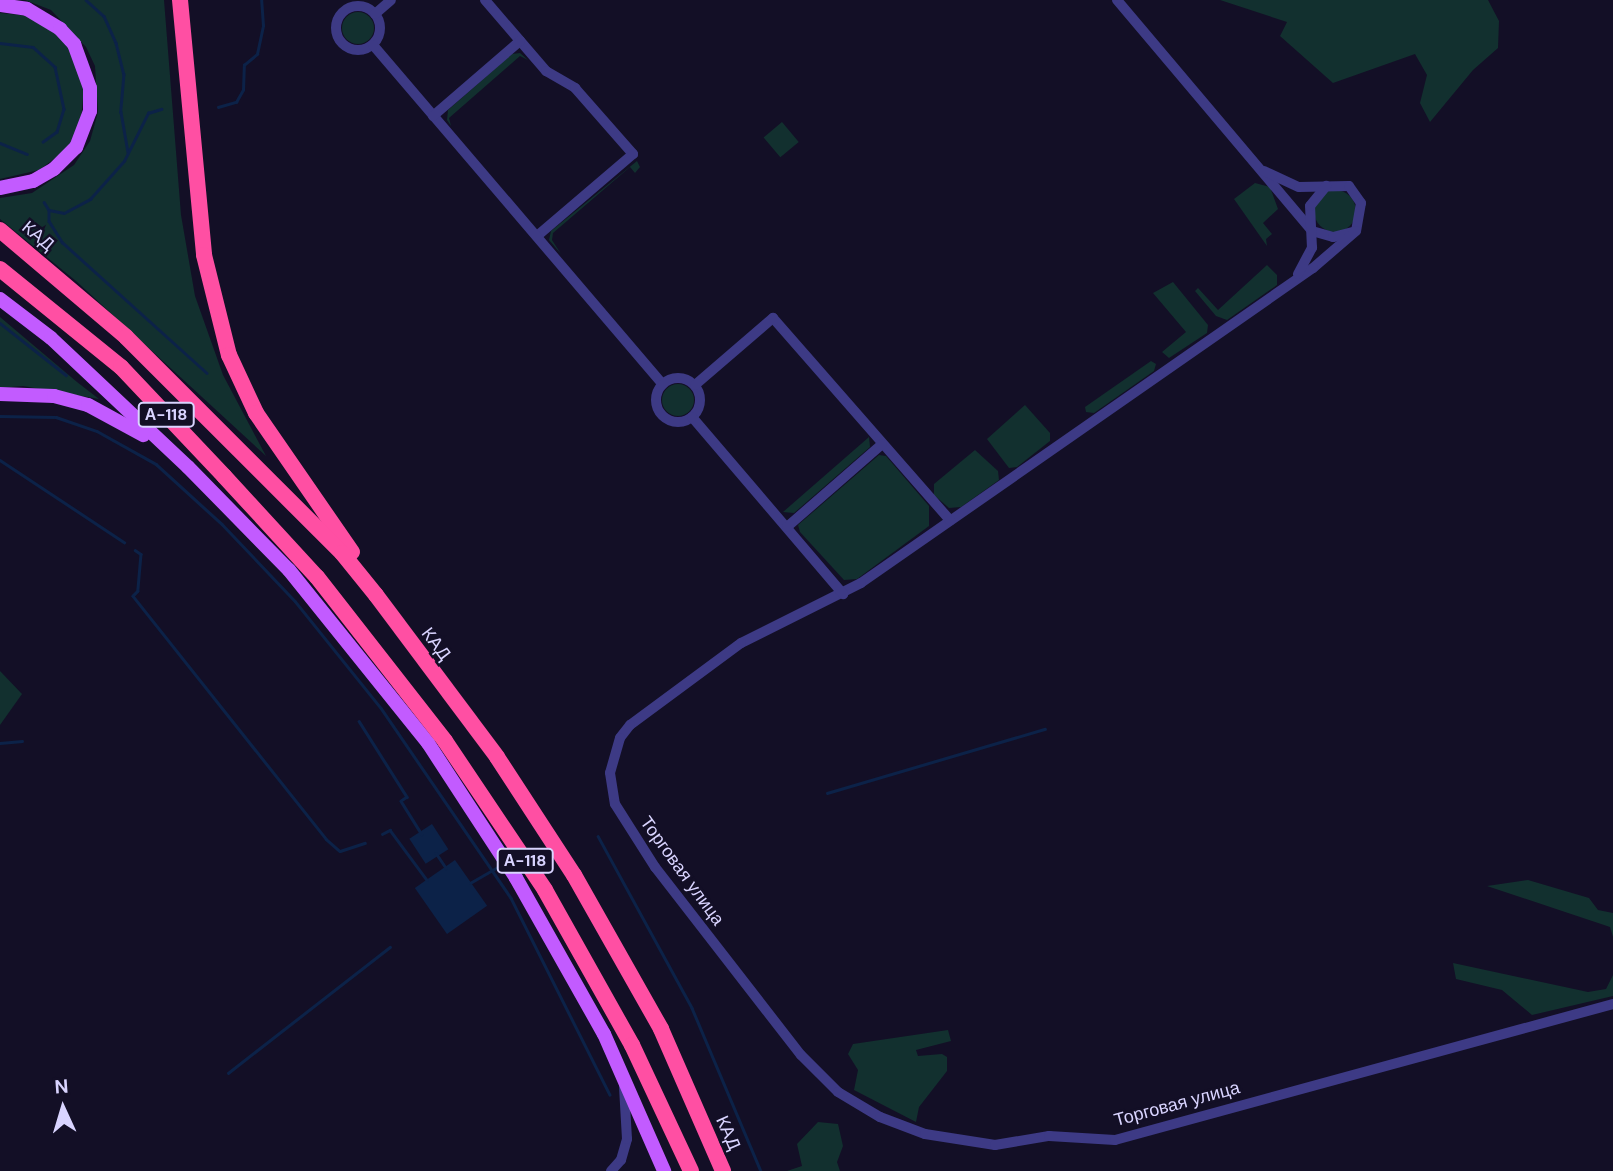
<!DOCTYPE html>
<html>
<head>
<meta charset="utf-8">
<style>
  body { margin:0 }
  #map { position:relative; width:1613px; height:1171px; overflow:hidden; background:#130f26; font-family:"DM Sans",sans-serif }
  div>[style] { position:absolute }
  [style*='--x'] { left:calc(var(--x)*1px); top:calc(var(--y)*1px); width:calc(var(--w)*1px); rotate:calc(var(--a)*1deg) }
  .green>* { inset:0; background:#12302f; transform-origin:0 0 }
  .round { border-radius:50% }
  .water>* { inset:0; background:#0c2248; transform-origin:0 0 }
  .stream>* { height:2.5px; margin:-1.25px; padding:0 1.25px; transform-origin:1.25px; border-radius:1.25px; background:#0c2248 }
  .minor>* { height:10px; margin:-5px; padding:0 5px; transform-origin:5px; border-radius:5px; background:#3d3a85 }
  .minor>.ring { margin:-5px; padding:0; box-sizing:content-box; background:none; border:10px solid #3d3a85; border-radius:50% }
  .major>* { height:14px; margin:-7px; padding:0 7px; transform-origin:7px; border-radius:7px; background:#c25bff }
  .highway>* { height:16px; margin:-8px; padding:0 8px; transform-origin:8px; border-radius:8px; background:#ff4fa3 }
  span { translate:-50% -50%; white-space:nowrap; text-align:center; line-height:1.15; -webkit-text-stroke:5px #130f26; paint-order:stroke }
  .shield-label span { padding:2px 5px; background:#130f26; border:2px solid; border-radius:5px; -webkit-text-stroke-width:0 }
  .shield-label { font-size:16px; color:#d9d4ff; font-weight:700 }
  .street-label { font-size:18px; color:#d9d4ff }
  .north { position:absolute; left:28px; top:1073px; width:70px; height:70px; -webkit-text-stroke:5px #130f26; paint-order:stroke; rotate:356deg; font-size:19px; font-weight:700; line-height:28px; text-align:center; color:#d9d4ff }
  .north::after { content:''; display:block; margin:auto; width:24px; height:32px; background:#d9d4ff; clip-path:polygon(50% 0,100% 100%,50% 72%,0 100%) }
</style>
</head>
<body>
<div id="map">
  <div class="green">
    <div style="clip-path:polygon(25px 0,164px 0,181px 215px,195px 296px,223px 375px,266px 456px,76px 281px,0 219px,0 198px,32px 193px,74px 165px,90px 141px,98px 112px,95px 66px,86px 47px,51px 10px)"></div>
    <div style="clip-path:polygon(1220px 0,1488px 0,1499px 21px,1498px 48px,1473px 70px,1430px 122px,1420px 103px,1427px 75px,1415px 54px,1333px 83px,1280px 36px,1287px 22px)"></div>
    <div class="round" style="left:342px;top:12px;width:32px;height:32px"></div>
    <div style="clip-path:polygon(0 13px,30px 16px,58px 34px,74px 56px,84px 87px,81px 120px,69px 148px,39px 170px,0 179px)"></div>
    <div style="clip-path:polygon(520px 53px,528px 60px,520px 56px,449px 118px,451px 126px,447px 120px,448px 110px,512px 54px)"></div>
    <div style="left:782px;top:122px;width:26px;height:24px;rotate:50deg"></div>
    <div style="clip-path:polygon(637px 161px,640px 167px,635px 173px,630px 167px,553px 233px,552px 240px,561px 254px,549px 240px,551px 231px)"></div>
    <div style="clip-path:polygon(1255px 183px,1270px 187px,1278px 209px,1263px 223px,1272px 234px,1266px 239px,1267px 246px,1234px 199px)"></div>
    <div class="round" style="left:1314px;top:190px;width:42px;height:42px"></div>
    <div style="clip-path:polygon(1267px 265px,1277px 275px,1277px 285px,1227px 320px,1216px 316px,1195px 291px,1198px 288px,1218px 310px)"></div>
    <div style="clip-path:polygon(1173px 282px,1208px 325px,1207px 333px,1169px 358px,1162px 352px,1186px 332px,1153px 293px)"></div>
    <div style="clip-path:polygon(0 317px,77px 382px,99px 399px,23px 386px,0 388px)"></div>
    <div style="clip-path:polygon(1151px 361px,1156px 364px,1154px 371px,1094px 413px,1086px 412px,1085px 407px)"></div>
    <div class="round" style="left:662px;top:384px;width:32px;height:32px"></div>
    <div style="clip-path:polygon(1025px 405px,1050px 433px,1050px 441px,1017px 467px,1009px 468px,987px 439px)"></div>
    <div style="clip-path:polygon(869px 437px,870px 447px,794px 513px,783px 512px)"></div>
    <div style="clip-path:polygon(975px 450px,998px 471px,999px 480px,961px 507px,949px 508px,934px 495px,934px 484px)"></div>
    <div style="clip-path:polygon(879px 455px,886px 456px,929px 506px,929px 526px,857px 579px,844px 580px,800px 532px,798px 525px)"></div>
    <div style="clip-path:polygon(0 671px,22px 694px,0 725px)"></div>
    <div style="clip-path:polygon(1528px 880px,1589px 898px,1598px 910px,1613px 913px,1613px 937px,1610px 927px,1487px 886px)"></div>
    <div style="clip-path:polygon(1453px 963px,1588px 992px,1606px 989px,1613px 975px,1613px 996px,1532px 1015px,1502px 990px,1456px 979px)"></div>
    <div style="clip-path:polygon(948px 1030px,951px 1041px,916px 1050px,918px 1056px,942px 1054px,947px 1057px,947px 1071px,919px 1107px,916px 1122px,854px 1090px,858px 1070px,848px 1054px,853px 1044px)"></div>
    <div style="clip-path:polygon(818px 1122px,838px 1124px,843px 1146px,837px 1162px,840px 1171px,787px 1171px,802px 1166px,797px 1144px)"></div>
  </div>
  <div class="water">
    <div style="left:432px;top:824px;width:30px;height:27px;rotate:57deg"></div>
    <div style="left:455px;top:860px;width:56px;height:49px;rotate:55deg"></div>
  </div>
  <div class="stream">
    <div style="--x:86;--y:0;--w:24;--a:42"></div>
    <div style="--x:104;--y:16;--w:30;--a:66"></div>
    <div style="--x:116;--y:43;--w:32;--a:76"></div>
    <div style="--x:124;--y:74;--w:38;--a:95"></div>
    <div style="--x:121;--y:112;--w:41;--a:80.1"></div>
    <div style="--x:0;--y:43;--w:33;--a:7"></div>
    <div style="--x:33;--y:47;--w:30;--a:42"></div>
    <div style="--x:55;--y:67;--w:43;--a:77.9"></div>
    <div style="--x:64;--y:109;--w:24;--a:107"></div>
    <div style="--x:57;--y:132;--w:17;--a:144"></div>
    <div style="--x:218;--y:107;--w:19;--a:-16"></div>
    <div style="--x:236;--y:102;--w:14;--a:-60"></div>
    <div style="--x:243;--y:90;--w:25;--a:-88"></div>
    <div style="--x:244;--y:65;--w:17;--a:-40"></div>
    <div style="--x:257;--y:54;--w:29;--a:-78"></div>
    <div style="--x:263;--y:26;--w:26;--a:-94"></div>
    <div style="--x:0;--y:143;--w:29;--a:22"></div>
    <div style="--x:44;--y:202;--w:9;--a:58"></div>
    <div style="--x:49;--y:210;--w:15;--a:11"></div>
    <div style="--x:64;--y:213;--w:30;--a:-28"></div>
    <div style="--x:90;--y:199;--w:51;--a:-48.2"></div>
    <div style="--x:124;--y:161;--w:54;--a:-63.4"></div>
    <div style="--x:148;--y:113;--w:14;--a:-17"></div>
    <div style="--x:49;--y:210;--w:11;--a:90"></div>
    <div style="--x:49;--y:221;--w:25;--a:58"></div>
    <div style="--x:62;--y:242;--w:195;--a:42.1"></div>
    <div style="--x:0;--y:323;--w:84;--a:38.2"></div>
    <div style="--x:0;--y:416;--w:56;--a:1"></div>
    <div style="--x:56;--y:417;--w:43;--a:18.9"></div>
    <div style="--x:97;--y:431;--w:68;--a:29.2"></div>
    <div style="--x:156;--y:464;--w:89;--a:42.3"></div>
    <div style="--x:222;--y:524;--w:106;--a:46.5"></div>
    <div style="--x:295;--y:601;--w:137;--a:51.2"></div>
    <div style="--x:381;--y:708;--w:230;--a:55.6"></div>
    <div style="--x:511;--y:898;--w:220;--a:63.3"></div>
    <div style="--x:0;--y:460;--w:149;--a:33.5"></div>
    <div style="--x:135;--y:550;--w:7;--a:34"></div>
    <div style="--x:141;--y:554;--w:37;--a:95"></div>
    <div style="--x:138;--y:591;--w:7;--a:135"></div>
    <div style="--x:133;--y:596;--w:310;--a:51.5"></div>
    <div style="--x:326;--y:839;--w:18;--a:41"></div>
    <div style="--x:340;--y:851;--w:26;--a:-18"></div>
    <div style="--x:359;--y:721;--w:90;--a:57.7"></div>
    <div style="--x:407;--y:797;--w:7;--a:146"></div>
    <div style="--x:401;--y:801;--w:39;--a:58"></div>
    <div style="--x:0;--y:743;--w:22;--a:-5"></div>
    <div style="--x:827;--y:793;--w:227;--a:-16.4"></div>
    <div style="--x:382;--y:834;--w:9;--a:-27"></div>
    <div style="--x:390;--y:830;--w:62;--a:53.5"></div>
    <div style="--x:598;--y:836;--w:196;--a:61.3"></div>
    <div style="--x:692;--y:1008;--w:177;--a:67.1"></div>
    <div style="--x:436;--y:853;--w:18;--a:56"></div>
    <div style="--x:470;--y:883;--w:36;--a:-30"></div>
    <div style="--x:228;--y:1073;--w:205;--a:-37.9"></div>
  </div>
  <div class="minor">
    <div style="--x:485;--y:0;--w:94;--a:49.3"></div>
    <div style="--x:546;--y:71;--w:34;--a:30"></div>
    <div style="--x:575;--y:88;--w:88;--a:48.7"></div>
    <div style="--x:633;--y:154;--w:126;--a:139.5"></div>
    <div style="--x:1117;--y:0;--w:302;--a:49.8"></div>
    <div style="--x:1312;--y:231;--w:22;--a:16"></div>
    <div style="--x:1333;--y:237;--w:21;--a:-14"></div>
    <div class="ring" style="left:336px;top:6px;width:34px;height:34px"></div>
    <div style="--x:375;--y:14;--w:21;--a:-41"></div>
    <div style="--x:373;--y:45;--w:446;--a:49.5"></div>
    <div style="--x:433;--y:116;--w:115;--a:-40.8"></div>
    <div style="--x:1264;--y:171;--w:38;--a:25"></div>
    <div style="--x:1299;--y:187;--w:50;--a:-1.1"></div>
    <div style="--x:1349;--y:186;--w:21;--a:55"></div>
    <div style="--x:1361;--y:203;--w:28;--a:100"></div>
    <div style="--x:1356;--y:231;--w:57;--a:139.3"></div>
    <div style="--x:1313;--y:268;--w:551;--a:145.13"></div>
    <div style="--x:861;--y:583;--w:134;--a:153.4"></div>
    <div style="--x:741;--y:643;--w:138;--a:143.5"></div>
    <div style="--x:630;--y:725;--w:16;--a:128"></div>
    <div style="--x:620;--y:738;--w:36;--a:106"></div>
    <div style="--x:610;--y:773;--w:31;--a:81"></div>
    <div style="--x:615;--y:804;--w:75;--a:57.6"></div>
    <div style="--x:655;--y:867;--w:238;--a:52.2"></div>
    <div style="--x:801;--y:1055;--w:52;--a:45"></div>
    <div style="--x:838;--y:1092;--w:49;--a:30.8"></div>
    <div style="--x:880;--y:1117;--w:48;--a:20.7"></div>
    <div style="--x:925;--y:1134;--w:71;--a:8.9"></div>
    <div style="--x:995;--y:1145;--w:55;--a:-9.5"></div>
    <div style="--x:1049;--y:1136;--w:66;--a:3.5"></div>
    <div style="--x:1115;--y:1140;--w:516;--a:-15.27"></div>
    <div style="--x:1298;--y:274;--w:30;--a:-62"></div>
    <div style="--x:1312;--y:248;--w:42;--a:-92.7"></div>
    <div style="--x:1310;--y:206;--w:26;--a:-51"></div>
    <div class="ring" style="left:656px;top:378px;width:34px;height:34px"></div>
    <div style="--x:695;--y:385;--w:103;--a:-40.7"></div>
    <div style="--x:773;--y:318;--w:269;--a:48.8"></div>
    <div style="--x:692;--y:417;--w:233;--a:49.5"></div>
    <div style="--x:787;--y:527;--w:126;--a:-41.1"></div>
    <div style="--x:611;--y:1171;--w:15;--a:-48"></div>
    <div style="--x:621;--y:1160;--w:22;--a:-74"></div>
    <div style="--x:627;--y:1139;--w:52;--a:-93.3"></div>
  </div>
  <div class="major">
    <div style="--x:0;--y:5;--w:27;--a:8"></div>
    <div style="--x:27;--y:9;--w:39;--a:31"></div>
    <div style="--x:60;--y:29;--w:21;--a:47"></div>
    <div style="--x:74;--y:44;--w:47;--a:70"></div>
    <div style="--x:90;--y:88;--w:23;--a:90"></div>
    <div style="--x:90;--y:111;--w:39;--a:111"></div>
    <div style="--x:76;--y:147;--w:31;--a:135"></div>
    <div style="--x:54;--y:169;--w:24;--a:150"></div>
    <div style="--x:33;--y:181;--w:34;--a:168"></div>
    <div style="--x:0;--y:299;--w:64;--a:37.4"></div>
    <div style="--x:51;--y:338;--w:188;--a:43.3"></div>
    <div style="--x:188;--y:467;--w:144;--a:45.6"></div>
    <div style="--x:289;--y:570;--w:222;--a:51.2"></div>
    <div style="--x:428;--y:743;--w:161;--a:56.9"></div>
    <div style="--x:516;--y:878;--w:179;--a:60.6"></div>
    <div style="--x:604;--y:1034;--w:150;--a:66.3"></div>
    <div style="--x:0;--y:394;--w:54;--a:2.1"></div>
    <div style="--x:54;--y:396;--w:35;--a:15"></div>
    <div style="--x:88;--y:405;--w:63;--a:28.6"></div>
  </div>
  <div class="highway">
    <div style="--x:180;--y:0;--w:256;--a:84.6"></div>
    <div style="--x:204;--y:255;--w:103;--a:76"></div>
    <div style="--x:229;--y:355;--w:64;--a:65"></div>
    <div style="--x:256;--y:413;--w:169;--a:55.4"></div>
    <div style="--x:0;--y:230;--w:165;--a:40.3"></div>
    <div style="--x:126;--y:337;--w:305;--a:45"></div>
    <div style="--x:342;--y:553;--w:54;--a:51"></div>
    <div style="--x:376;--y:595;--w:202;--a:53.2"></div>
    <div style="--x:497;--y:757;--w:141;--a:56.9"></div>
    <div style="--x:574;--y:875;--w:177;--a:60.5"></div>
    <div style="--x:661;--y:1029;--w:155;--a:66.4"></div>
    <div style="--x:0;--y:269;--w:156;--a:39"></div>
    <div style="--x:121;--y:367;--w:150;--a:46.6"></div>
    <div style="--x:224;--y:476;--w:137;--a:47.4"></div>
    <div style="--x:317;--y:577;--w:208;--a:52"></div>
    <div style="--x:445;--y:741;--w:179;--a:56.1"></div>
    <div style="--x:545;--y:890;--w:178;--a:60.7"></div>
    <div style="--x:632;--y:1045;--w:139;--a:64.9"></div>
  </div>
  <div class="shield-label">
    <span style="left:166px;top:415px">А-118</span>
    <span style="left:525px;top:861px">А-118</span>
  </div>
  <div class="street-label">
    <span style="left:38px;top:236px;rotate:40deg">КАД</span>
    <span style="left:436px;top:644px;rotate:53deg">КАД</span>
    <span style="left:682px;top:871px;rotate:54deg">Торговая улица</span>
    <span style="left:1177px;top:1104px;rotate:-15deg">Торговая улица</span>
    <span style="left:728px;top:1133px;rotate:66deg">КАД</span>
  </div>
  <div class="north">N</div>
</div>
</body>
</html>
